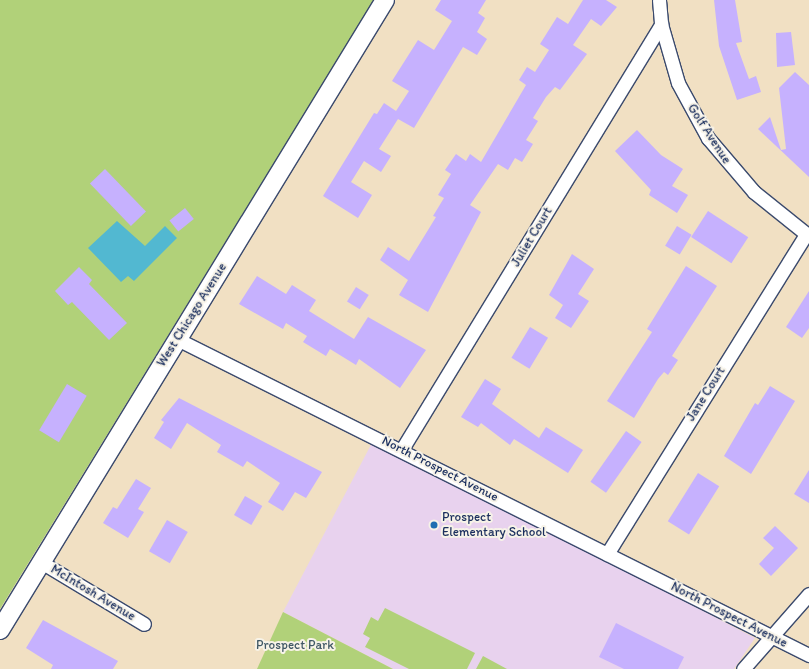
<!DOCTYPE html>
<html>
<head>
<meta charset="utf-8">
<style>
  body { margin:0 }
  #map { position:relative; width:809px; height:669px; overflow:hidden; background:#f1e0c3; font-family:Itim,sans-serif }
  div>[style] { position:absolute }
  [style*='--x'] { left:calc(var(--x)*1px); top:calc(var(--y)*1px); width:calc(var(--w)*1px); rotate:calc(var(--a)*1deg) }
  .built>* { inset:0; background:#e8d2ee }
  .green>* { inset:0; background:#b1d179 }
  .water>* { inset:0; background:#52b8d1 }
  .building>* { inset:0; background:#c6b1fe; transform-origin:0 0 }
  .roads { filter:drop-shadow(1px 0 #3b4a6d) drop-shadow(-1px 0 #3b4a6d) drop-shadow(0 1px #3b4a6d) drop-shadow(0 -1px #3b4a6d) }
  .street>* { height:13px; margin:-6.5px; padding:0 6.5px; transform-origin:6.5px; border-radius:6.5px; background:#fff }
  .secondary>* { height:18px; margin:-9px; padding:0 9px; transform-origin:9px; border-radius:9px; background:#fff }
  .dots>* { width:11px; height:11px; translate:-50% -50%; box-sizing:border-box; border:2px solid #f7f3e8; border-radius:50% }
  span { translate:-50% -50%; white-space:nowrap; text-align:center; line-height:1.15; -webkit-text-stroke:4px #f7f3e8; paint-order:stroke }
  .street-label { font-size:13px; color:#1b2f5e }
  .poi-label { font-size:13px; color:#1b2f5e }
  .left { translate:0 -50%; text-align:left }
  .park-label { font-size:13px; color:#405865 }
</style>
</head>
<body>
<div id="map">
  <div class="built">
    <div style="clip-path:polygon(374px 439px,755px 638px,734px 669px,393px 669px,283px 612px)"></div>
  </div>
  <div class="green">
    <div style="clip-path:polygon(0 0,374px 0,0 609px)"></div>
    <div style="clip-path:polygon(385px 608px,475px 653px,467px 669px,409px 669px,365px 647px,370px 638px,363px 634px,371px 617px,378px 621px)"></div>
    <div style="clip-path:polygon(283px 612px,393px 669px,257px 669px)"></div>
    <div style="clip-path:polygon(483px 656px,507px 669px,476px 669px)"></div>
  </div>
  <div class="water">
    <div style="clip-path:polygon(117px 221px,145px 246px,165px 226px,177px 238px,134px 281px,128px 276px,121px 282px,88px 248px)"></div>
  </div>
  <div class="building">
    <div style="clip-path:polygon(441px 0,486px 0,478px 13px,485px 18px,477px 32px,487px 39px,477px 55px,463px 47px,414px 128px,398px 119px,379px 149px,391px 156px,381px 172px,364px 161px,351px 182px,372px 195px,358px 218px,323px 196px,374px 113px,377px 114px,384px 103px,396px 111px,409px 91px,392px 81px,418px 40px,434px 50px,452px 21px,435px 10px)"></div>
    <div style="clip-path:polygon(583px 0,606px 0,617px 7px,601px 26px,591px 19px,573px 45px,587px 54px,560px 90px,555px 87px,546px 97px,533px 118px,538px 121px,526px 140px,533px 144px,522px 162px,515px 158px,508px 170px,498px 164px,470px 205px,481px 212px,428px 312px,399px 295px,408px 280px,380px 260px,388px 247px,409px 261px,436px 217px,433px 216px,444px 198px,438px 195px,451px 174px,445px 170px,456px 154px,466px 161px,470px 154px,481px 162px,526px 85px,519px 80px,527px 67px,535px 72px,549px 50px,540px 44px,557px 17px,568px 24px)"></div>
    <div style="clip-path:polygon(714px 0,735px 0,742px 42px,736px 43px,749px 79px,756px 76px,761px 92px,737px 100px,719px 46px)"></div>
    <div style="clip-path:polygon(791px 32px,795px 65px,777px 67px,776px 33px)"></div>
    <div style="clip-path:polygon(795px 72px,809px 85px,809px 177px,758px 129px,770px 117px,781px 150px,786px 149px,779px 88px)"></div>
    <div style="clip-path:polygon(637px 130px,661px 155px,683px 169px,672px 186px,688px 195px,677px 213px,649px 195px,651px 190px,615px 151px)"></div>
    <div style="left:105px;top:169px;width:59px;height:21px;rotate:46deg"></div>
    <div style="left:185px;top:208px;width:14px;height:20px;rotate:51deg"></div>
    <div style="left:708px;top:211px;width:48px;height:31px;rotate:33deg"></div>
    <div style="left:677px;top:226px;width:17px;height:23px;rotate:31deg"></div>
    <div style="clip-path:polygon(572px 254px,594px 269px,578px 294px,589px 301px,571px 328px,555px 318px,563px 305px,549px 295px)"></div>
    <div style="clip-path:polygon(686px 266px,717px 286px,672px 356px,678px 360px,668px 375px,664px 372px,658px 379px,634px 418px,607px 401px,652px 332px,647px 329px)"></div>
    <div style="clip-path:polygon(79px 267px,92px 280px,89px 284px,127px 323px,109px 340px,72px 302px,68px 305px,55px 291px)"></div>
    <div style="clip-path:polygon(257px 276px,286px 294px,292px 285px,316px 300px,309px 311px,354px 339px,368px 317px,426px 350px,400px 388px,359px 359px,356px 365px,330px 349px,326px 356px,303px 342px,307px 336px,286px 323px,283px 329px,239px 304px)"></div>
    <div style="left:356px;top:287px;width:15px;height:17px;rotate:32deg"></div>
    <div style="clip-path:polygon(809px 291px,809px 328px,802px 338px,786px 327px)"></div>
    <div style="left:530px;top:327px;width:21px;height:36px;rotate:31deg"></div>
    <div style="clip-path:polygon(485px 379px,501px 389px,492px 404px,539px 438px,546px 427px,583px 450px,568px 473px,514px 439px,510px 445px,481px 423px,478px 427px,461px 417px)"></div>
    <div style="left:67px;top:384px;width:23px;height:54px;rotate:31deg"></div>
    <div style="clip-path:polygon(770px 386px,795px 401px,751px 474px,724px 456px,755px 403px,758px 405px)"></div>
    <div style="clip-path:polygon(179px 398px,322px 472px,306px 498px,295px 492px,283px 511px,268px 502px,280px 483px,247px 461px,243px 467px,217px 452px,221px 445px,187px 423px,171px 449px,154px 438px,164px 422px,161px 420px)"></div>
    <div style="left:626px;top:431px;width:19px;height:62px;rotate:35deg"></div>
    <div style="clip-path:polygon(809px 470px,809px 503px,794px 494px)"></div>
    <div style="left:698px;top:473px;width:25px;height:57px;rotate:32deg"></div>
    <div style="clip-path:polygon(136px 479px,151px 488px,138px 509px,144px 512px,128px 538px,103px 523px,113px 507px,117px 509px)"></div>
    <div style="left:245px;top:496px;width:20px;height:22px;rotate:30deg"></div>
    <div style="left:167px;top:520px;width:24px;height:36px;rotate:30deg"></div>
    <div style="clip-path:polygon(775px 526px,798px 548px,771px 576px,759px 564px,774px 548px,763px 538px)"></div>
    <div style="clip-path:polygon(43px 620px,118px 661px,113px 669px,51px 669px,53px 665px,26px 648px)"></div>
    <div style="clip-path:polygon(616px 623px,684px 657px,678px 669px,624px 669px,599px 657px)"></div>
  </div>
  <div class="roads">
    <div class="street">
      <div style="--x:659;--y:0;--w:24;--a:85"></div>
      <div style="--x:661;--y:24;--w:61;--a:73.9"></div>
      <div style="--x:678;--y:83;--w:63;--a:61.4"></div>
      <div style="--x:708;--y:138;--w:71;--a:49.6"></div>
      <div style="--x:754;--y:192;--w:70;--a:38.7"></div>
      <div style="--x:177;--y:339;--w:707;--a:26.57"></div>
      <div style="--x:402;--y:449;--w:498;--a:-58.6"></div>
      <div style="--x:607;--y:554;--w:377;--a:-58.1"></div>
      <div style="--x:41;--y:562;--w:120;--a:31"></div>
      <div style="--x:743;--y:669;--w:100;--a:-48.7"></div>
    </div>
    <div class="secondary">
      <div style="--x:0;--y:630;--w:738;--a:-58.57"></div>
    </div>
  </div>
  <div class="dots">
    <div style="left:434px;top:525px;background:#1f6fb2"></div>
  </div>
  <div class="street-label">
    <span style="left:709px;top:134px;rotate:57deg">Golf Avenue</span>
    <span style="left:532px;top:237px;rotate:-59deg">Juliet Court</span>
    <span style="left:192px;top:315px;rotate:-58deg">West Chicago Avenue</span>
    <span style="left:706px;top:394px;rotate:-58deg">Jane Court</span>
    <span style="left:440px;top:469px;rotate:27deg">North Prospect Avenue</span>
    <span style="left:93px;top:593px;rotate:31deg">McIntosh Avenue</span>
    <span style="left:729px;top:615px;rotate:27deg">North Prospect Avenue</span>
  </div>
  <div class="poi-label">
    <span class="left" style="left:442px;top:525px">Prospect<br>Elementary School</span>
  </div>
  <div class="park-label">
    <span style="left:295px;top:645px">Prospect Park</span>
  </div>
</div>
</body>
</html>
